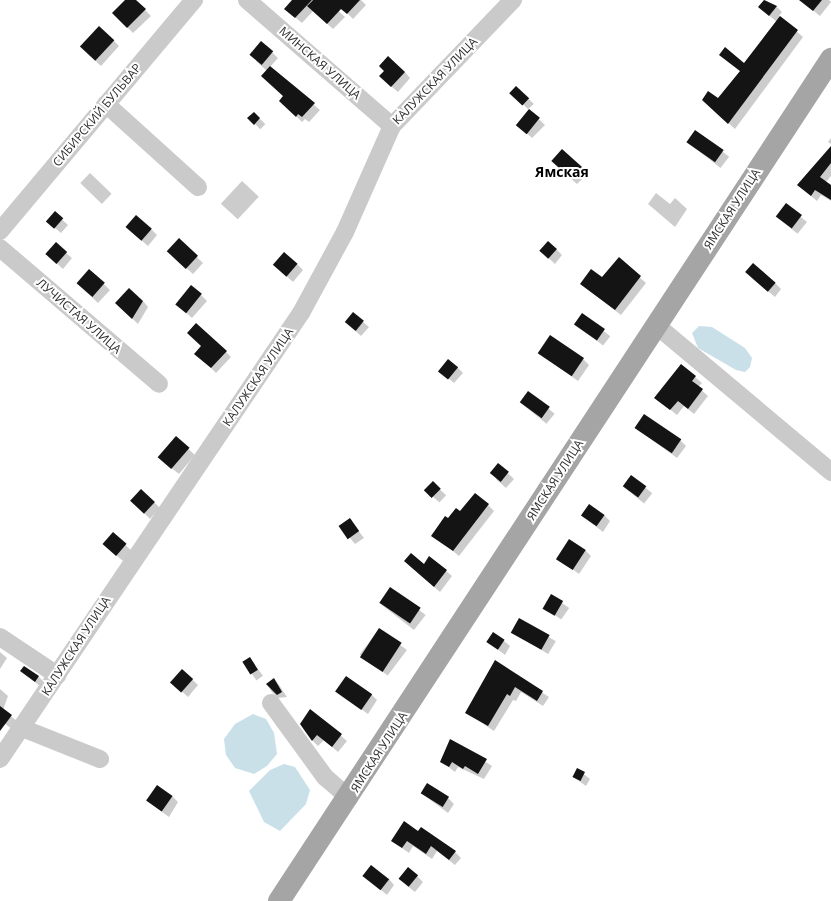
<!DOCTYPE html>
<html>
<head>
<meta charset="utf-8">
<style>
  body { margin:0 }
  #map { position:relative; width:831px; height:901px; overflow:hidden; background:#fff; font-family:"Open Sans",sans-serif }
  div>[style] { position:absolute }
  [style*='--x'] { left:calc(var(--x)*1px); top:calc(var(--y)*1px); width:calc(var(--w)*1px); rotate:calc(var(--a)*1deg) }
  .water>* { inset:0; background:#c9e0e9 }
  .shadow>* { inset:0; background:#0003; transform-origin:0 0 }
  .building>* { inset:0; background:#141414; transform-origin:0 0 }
  .minor>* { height:18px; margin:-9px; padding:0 9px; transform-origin:9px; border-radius:9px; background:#cacaca }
  .major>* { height:22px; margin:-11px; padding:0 11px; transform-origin:11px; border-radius:11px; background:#a5a5a5 }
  span { translate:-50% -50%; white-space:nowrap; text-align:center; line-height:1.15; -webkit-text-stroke:4px #fff; paint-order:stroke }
  .street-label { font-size:12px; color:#2d2d2d }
  .quarter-label { font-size:14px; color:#000; font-weight:700 }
</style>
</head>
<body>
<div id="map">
  <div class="water">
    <div style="clip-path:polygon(699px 326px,712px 327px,745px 348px,752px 358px,750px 367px,745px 372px,736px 370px,698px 348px,692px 333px)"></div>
    <div style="clip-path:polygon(253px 714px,266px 719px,274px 733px,277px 754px,267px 766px,254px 774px,235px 768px,226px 755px,224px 739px,235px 724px)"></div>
    <div style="clip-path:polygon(284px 764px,295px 767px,310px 790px,306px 804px,280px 831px,264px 822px,249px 791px,270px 770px)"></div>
  </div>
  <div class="shadow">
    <div style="clip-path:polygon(126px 0,135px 0,151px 16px,133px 33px,113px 13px)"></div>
    <div style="clip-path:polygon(293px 0,302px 0,309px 6px,314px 0,327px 0,345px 17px,333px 29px,313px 11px,302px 23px,291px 14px)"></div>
    <div style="clip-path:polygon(342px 0,361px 0,366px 5px,353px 19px,338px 4px)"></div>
    <div style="clip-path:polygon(765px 0,776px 6px,782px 12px,779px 16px,803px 37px,735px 129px,709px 105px,719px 99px,741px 72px,726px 60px,744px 64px,777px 22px,759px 7px)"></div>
    <div style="clip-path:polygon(800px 0,829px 0,831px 2px,820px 16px)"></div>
    <div style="clip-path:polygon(113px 40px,119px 46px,101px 66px,87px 53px)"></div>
    <div style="clip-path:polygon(262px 43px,278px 58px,270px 67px,320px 110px,309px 122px,305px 119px,302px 122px,286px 106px,284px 97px,262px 76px,267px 71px,256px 61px)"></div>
    <div style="clip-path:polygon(405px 72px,410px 78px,398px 92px,386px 82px)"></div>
    <div style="clip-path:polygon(516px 87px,534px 104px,528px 109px,545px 125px,532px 138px,522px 129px,529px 110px,511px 93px)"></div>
    <div style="left:254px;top:113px;width:16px;height:7px;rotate:45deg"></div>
    <div style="left:696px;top:131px;width:42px;height:14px;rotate:38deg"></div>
    <div style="clip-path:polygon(831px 138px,831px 144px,828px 142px)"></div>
    <div style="clip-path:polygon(831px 148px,831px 176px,826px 182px,831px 186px,831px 201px,821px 195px,817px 201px,798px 185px)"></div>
    <div style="clip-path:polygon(562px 150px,587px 174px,577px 184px,558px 167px)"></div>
    <div style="left:90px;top:173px;width:30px;height:14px;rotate:44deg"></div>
    <div style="left:242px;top:181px;width:23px;height:31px;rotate:43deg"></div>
    <div style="clip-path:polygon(656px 193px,670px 204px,675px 198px,687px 209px,675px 227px,648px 204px)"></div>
    <div style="left:786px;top:205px;width:27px;height:15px;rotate:39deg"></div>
    <div style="clip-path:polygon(55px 213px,68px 225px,61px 233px,54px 227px)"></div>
    <div style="clip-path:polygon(152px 230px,157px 235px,148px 246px,133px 233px)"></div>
    <div style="clip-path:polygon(179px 240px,203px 263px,193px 274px,174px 257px)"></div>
    <div style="clip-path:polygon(556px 249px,562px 255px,555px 264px,541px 251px)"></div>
    <div style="clip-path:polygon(66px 253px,72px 258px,63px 269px,52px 259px)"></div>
    <div style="clip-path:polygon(619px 259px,646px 283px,621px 315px,581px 284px,602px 278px)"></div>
    <div style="clip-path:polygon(297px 264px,303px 270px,293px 282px,280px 270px)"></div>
    <div style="clip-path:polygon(89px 270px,110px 290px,98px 303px,83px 289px)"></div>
    <div style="clip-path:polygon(752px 278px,775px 283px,781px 289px,775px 297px)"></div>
    <div style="clip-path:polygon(201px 295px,207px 301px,192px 318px,182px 309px)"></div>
    <div style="clip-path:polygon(143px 301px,148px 307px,138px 324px,122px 309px)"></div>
    <div style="left:582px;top:314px;width:36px;height:12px;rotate:38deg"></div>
    <div style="clip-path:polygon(363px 322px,369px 327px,361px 336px,351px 327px)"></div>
    <div style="clip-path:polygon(202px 347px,226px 352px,231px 357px,216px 373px,196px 353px)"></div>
    <div style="clip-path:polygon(539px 353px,583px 359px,589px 365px,578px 381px)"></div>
    <div style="clip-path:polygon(681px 365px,702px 383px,698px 387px,708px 396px,694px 414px,684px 406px,677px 415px,662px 403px)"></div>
    <div style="clip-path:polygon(457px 367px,463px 373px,454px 383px,440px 371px)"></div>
    <div style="left:529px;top:393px;width:33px;height:13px;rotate:39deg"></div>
    <div style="clip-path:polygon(636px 428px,680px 440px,686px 446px,677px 458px)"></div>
    <div style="clip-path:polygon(176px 438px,195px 455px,179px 474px,165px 463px)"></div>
    <div style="clip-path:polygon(498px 464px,514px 479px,506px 488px,496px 479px)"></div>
    <div style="left:632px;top:477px;width:26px;height:13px;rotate:39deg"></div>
    <div style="left:433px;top:483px;width:18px;height:10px;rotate:43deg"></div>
    <div style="clip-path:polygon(154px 502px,160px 508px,150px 519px,137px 506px)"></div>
    <div style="clip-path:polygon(488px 505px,494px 511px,459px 556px,433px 535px,460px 513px)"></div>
    <div style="clip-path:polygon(604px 515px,610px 521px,603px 532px,582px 516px)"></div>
    <div style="clip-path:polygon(350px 520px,364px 538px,355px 544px,340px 526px)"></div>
    <div style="clip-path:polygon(113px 534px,132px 551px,123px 561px,110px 550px)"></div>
    <div style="clip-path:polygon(585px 550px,591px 556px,579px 574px,558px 558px)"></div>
    <div style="clip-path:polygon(424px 565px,446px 571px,452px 576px,440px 592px,411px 567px)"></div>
    <div style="left:391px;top:588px;width:44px;height:19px;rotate:38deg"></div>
    <div style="left:552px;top:596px;width:21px;height:14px;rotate:35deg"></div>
    <div style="left:519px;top:619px;width:43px;height:15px;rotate:31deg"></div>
    <div style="left:379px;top:629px;width:35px;height:32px;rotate:37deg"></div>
    <div style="clip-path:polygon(504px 641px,510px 646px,505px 655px,488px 642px)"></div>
    <div style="clip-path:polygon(0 652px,7px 658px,0 669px)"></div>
    <div style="left:250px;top:658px;width:22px;height:8px;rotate:54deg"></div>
    <div style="clip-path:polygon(495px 662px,549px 697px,543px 706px,521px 692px,516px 701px,513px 700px,494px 731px,467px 713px)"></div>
    <div style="clip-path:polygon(182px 670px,198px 685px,188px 697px,178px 688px)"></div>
    <div style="clip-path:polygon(21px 671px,39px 677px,44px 682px,41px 687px)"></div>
    <div style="clip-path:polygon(274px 680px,279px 685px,287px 697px,278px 698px,272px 692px,267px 684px)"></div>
    <div style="clip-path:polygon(0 689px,8px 696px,3px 710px,17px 721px,12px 729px,0 720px)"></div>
    <div style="clip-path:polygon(336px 691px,371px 694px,377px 700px,368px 714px)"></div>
    <div style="clip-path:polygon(311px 710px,347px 741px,338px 752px,324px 740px,318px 746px,313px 741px,302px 721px)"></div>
    <div style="clip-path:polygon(451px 740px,492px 766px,484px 779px,458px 767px,455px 772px,441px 761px)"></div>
    <div style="clip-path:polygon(577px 769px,590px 779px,586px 786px,573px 777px)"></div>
    <div style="clip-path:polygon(421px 793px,448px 798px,454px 804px,448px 813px)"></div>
    <div style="clip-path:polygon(172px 796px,178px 802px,169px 817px,147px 801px)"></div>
    <div style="clip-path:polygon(419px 832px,455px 852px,461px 858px,455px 865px,437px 851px,432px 859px,413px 846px,409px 853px,392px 841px)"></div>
    <div style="clip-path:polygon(364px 876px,389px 879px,394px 885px,387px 895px)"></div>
    <div style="clip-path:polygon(417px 876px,423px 882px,415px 892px,406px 885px)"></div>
  </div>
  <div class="building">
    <div style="clip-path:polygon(125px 0,136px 0,146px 9px,127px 28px,112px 13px)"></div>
    <div style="clip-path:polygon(292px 0,312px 0,295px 18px,284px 9px)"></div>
    <div style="clip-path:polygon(313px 0,360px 0,347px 14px,341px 9px,327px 24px,307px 6px)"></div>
    <div style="clip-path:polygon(764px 0,777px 6px,769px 16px,758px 7px)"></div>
    <div style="clip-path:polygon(799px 0,822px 0,813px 11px)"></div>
    <div style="clip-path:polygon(780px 16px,798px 30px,728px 124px,702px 100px,708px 91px,718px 98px,740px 71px,719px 55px,725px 47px,744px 63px)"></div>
    <div style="left:99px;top:26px;width:21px;height:28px;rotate:43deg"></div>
    <div style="left:261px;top:41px;width:16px;height:18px;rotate:40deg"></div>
    <div style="clip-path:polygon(388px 56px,405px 72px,391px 87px,379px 76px,384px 71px,379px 66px)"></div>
    <div style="clip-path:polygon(270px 66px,315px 103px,302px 117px,298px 114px,296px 117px,279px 101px,283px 96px,261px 76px)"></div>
    <div style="left:516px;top:86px;width:18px;height:10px;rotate:43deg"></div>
    <div style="left:529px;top:109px;width:14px;height:21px;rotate:39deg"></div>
    <div style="clip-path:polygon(254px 112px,260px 118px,254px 125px,247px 118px)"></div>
    <div style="left:695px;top:130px;width:35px;height:15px;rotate:35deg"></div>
    <div style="clip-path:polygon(831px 146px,831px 163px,820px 177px,831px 185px,831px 200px,815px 190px,811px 196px,797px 185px)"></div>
    <div style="left:562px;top:149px;width:27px;height:16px;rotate:42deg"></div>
    <div style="left:786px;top:203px;width:20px;height:17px;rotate:37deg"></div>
    <div style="left:55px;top:211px;width:11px;height:14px;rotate:41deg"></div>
    <div style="left:136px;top:215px;width:21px;height:16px;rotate:41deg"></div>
    <div style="left:179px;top:238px;width:26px;height:18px;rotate:43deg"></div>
    <div style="left:548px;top:241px;width:12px;height:13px;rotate:42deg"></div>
    <div style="left:56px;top:242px;width:15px;height:16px;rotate:42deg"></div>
    <div style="left:284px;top:252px;width:18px;height:17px;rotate:41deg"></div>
    <div style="clip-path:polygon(619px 257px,641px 276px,615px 310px,580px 284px,591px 269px,602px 277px)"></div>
    <div style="left:753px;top:263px;width:30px;height:12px;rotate:41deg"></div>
    <div style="left:89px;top:269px;width:21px;height:19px;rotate:41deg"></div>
    <div style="left:191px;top:285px;width:14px;height:25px;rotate:39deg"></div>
    <div style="clip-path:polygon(129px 288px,143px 301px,132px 319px,115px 303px)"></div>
    <div style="left:353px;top:312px;width:14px;height:13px;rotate:39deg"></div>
    <div style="left:582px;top:313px;width:28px;height:14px;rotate:35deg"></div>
    <div style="clip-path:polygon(196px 323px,227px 351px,211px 368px,194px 354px,201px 346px,187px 333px)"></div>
    <div style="left:550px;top:335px;width:41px;height:22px;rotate:34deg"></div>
    <div style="left:448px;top:359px;width:13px;height:16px;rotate:39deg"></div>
    <div style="clip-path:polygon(681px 364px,696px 376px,692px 381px,703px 389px,688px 409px,678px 401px,670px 410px,654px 398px)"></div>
    <div style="left:528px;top:391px;width:27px;height:14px;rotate:36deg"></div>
    <div style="left:644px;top:414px;width:45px;height:17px;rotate:34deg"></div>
    <div style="left:176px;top:436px;width:18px;height:28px;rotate:41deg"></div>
    <div style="left:498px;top:463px;width:14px;height:13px;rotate:39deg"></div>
    <div style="left:631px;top:475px;width:19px;height:14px;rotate:36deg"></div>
    <div style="left:433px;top:481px;width:11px;height:13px;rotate:45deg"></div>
    <div style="left:141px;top:489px;width:19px;height:16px;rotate:43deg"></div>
    <div style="clip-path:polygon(475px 493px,489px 504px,453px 551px,431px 536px,445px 516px,448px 518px,456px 508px,460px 511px)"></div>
    <div style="left:589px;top:504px;width:19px;height:14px;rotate:35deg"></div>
    <div style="left:350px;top:518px;width:16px;height:14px;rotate:55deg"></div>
    <div style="left:113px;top:532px;width:18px;height:16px;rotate:41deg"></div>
    <div style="left:569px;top:539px;width:20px;height:24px;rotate:33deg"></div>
    <div style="clip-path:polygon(411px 553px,424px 564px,429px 556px,447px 570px,434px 587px,404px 561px)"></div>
    <div style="left:390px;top:587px;width:37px;height:19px;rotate:34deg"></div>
    <div style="left:551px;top:594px;width:14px;height:17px;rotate:30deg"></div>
    <div style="left:519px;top:618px;width:35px;height:17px;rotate:29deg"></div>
    <div style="left:379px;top:628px;width:27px;height:35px;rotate:33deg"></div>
    <div style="left:493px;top:632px;width:14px;height:12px;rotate:34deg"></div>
    <div style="left:250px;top:657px;width:15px;height:9px;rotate:58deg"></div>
    <div style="clip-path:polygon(495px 660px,543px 691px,537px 701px,515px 687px,510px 696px,507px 694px,488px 726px,465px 713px)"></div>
    <div style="clip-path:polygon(24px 666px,39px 676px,35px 682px,20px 671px)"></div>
    <div style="left:182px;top:669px;width:15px;height:18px;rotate:42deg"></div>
    <div style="left:346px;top:676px;width:32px;height:19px;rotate:35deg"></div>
    <div style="clip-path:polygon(274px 678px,282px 692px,277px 695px,266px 684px)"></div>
    <div style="clip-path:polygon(0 706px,12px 715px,0 731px)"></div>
    <div style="clip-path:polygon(310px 709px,342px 734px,332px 747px,317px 735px,312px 741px,300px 724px)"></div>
    <div style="clip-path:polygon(450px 739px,487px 759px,478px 774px,465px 766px,463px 769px,452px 762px,449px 767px,440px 762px)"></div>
    <div style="left:577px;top:768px;width:9px;height:10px;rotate:27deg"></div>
    <div style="left:427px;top:783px;width:26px;height:12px;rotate:32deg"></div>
    <div style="left:157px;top:785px;width:19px;height:19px;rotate:35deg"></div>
    <div style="clip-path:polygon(404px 821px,418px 831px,421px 827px,456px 851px,449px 860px,431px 846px,426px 854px,407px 841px,402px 848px,391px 841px)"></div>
    <div style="left:371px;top:865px;width:23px;height:14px;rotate:38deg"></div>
    <div style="left:408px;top:867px;width:13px;height:15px;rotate:39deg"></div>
  </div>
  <div class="minor">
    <div style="--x:247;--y:0;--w:192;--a:41"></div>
    <div style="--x:106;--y:104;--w:124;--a:42.1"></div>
    <div style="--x:0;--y:231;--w:302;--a:-50"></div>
    <div style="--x:0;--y:248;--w:209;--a:40.5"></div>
    <div style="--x:656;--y:325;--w:229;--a:40"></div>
    <div style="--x:0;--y:637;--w:69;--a:33.7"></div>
    <div style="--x:271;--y:703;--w:92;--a:53.9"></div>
    <div style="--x:325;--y:777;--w:32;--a:41"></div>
    <div style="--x:22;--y:728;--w:84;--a:21.7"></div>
    <div style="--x:0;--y:759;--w:538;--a:-55.99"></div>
    <div style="--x:301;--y:313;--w:92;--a:-61.5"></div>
    <div style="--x:345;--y:232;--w:116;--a:-66.1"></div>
    <div style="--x:392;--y:126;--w:175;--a:-46.2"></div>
  </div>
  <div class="major">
    <div style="--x:279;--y:901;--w:1007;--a:-56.75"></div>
  </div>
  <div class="street-label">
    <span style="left:320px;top:63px;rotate:41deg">МИНСКАЯ УЛИЦА</span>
    <span style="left:435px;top:81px;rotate:-46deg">КАЛУЖСКАЯ УЛИЦА</span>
    <span style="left:97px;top:115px;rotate:-50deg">СИБИРСКИЙ БУЛЬВАР</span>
    <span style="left:732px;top:209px;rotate:-57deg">ЯМСКАЯ УЛИЦА</span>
    <span style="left:79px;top:316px;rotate:41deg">ЛУЧИСТАЯ УЛИЦА</span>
    <span style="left:258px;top:377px;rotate:-56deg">КАЛУЖСКАЯ УЛИЦА</span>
    <span style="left:555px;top:480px;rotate:-57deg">ЯМСКАЯ УЛИЦА</span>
    <span style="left:76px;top:646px;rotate:-57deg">КАЛУЖСКАЯ УЛИЦА</span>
    <span style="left:379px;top:752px;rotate:-57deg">ЯМСКАЯ УЛИЦА</span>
  </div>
  <div class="quarter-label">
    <span style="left:562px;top:172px">Ямская</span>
  </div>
</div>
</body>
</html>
